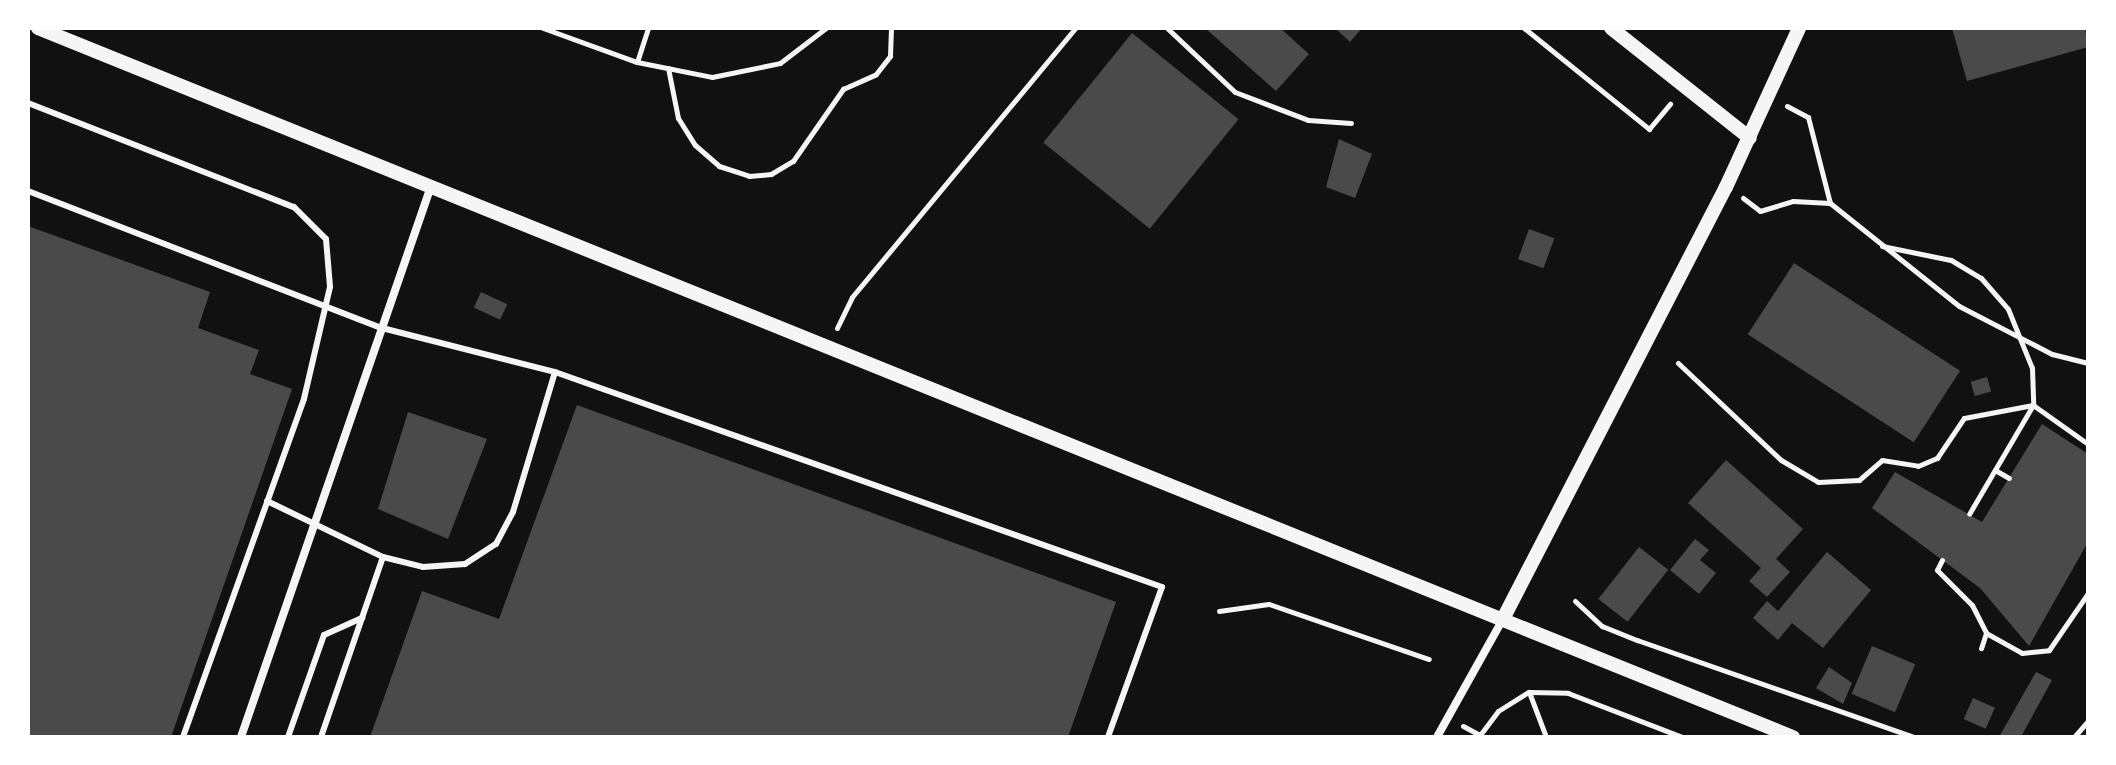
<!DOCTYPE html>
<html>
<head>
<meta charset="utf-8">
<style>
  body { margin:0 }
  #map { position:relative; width:2116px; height:765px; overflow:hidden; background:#111; font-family:Literata,serif }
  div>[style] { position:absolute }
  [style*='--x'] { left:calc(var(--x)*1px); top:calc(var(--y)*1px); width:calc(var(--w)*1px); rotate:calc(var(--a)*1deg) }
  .building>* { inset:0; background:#4a4a4a; transform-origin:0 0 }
  .path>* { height:5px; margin:-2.5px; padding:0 2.5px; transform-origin:2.5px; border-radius:2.5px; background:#f5f5f5 }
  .service>* { height:6px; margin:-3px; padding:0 3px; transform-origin:3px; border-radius:3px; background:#f5f5f5 }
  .minor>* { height:8px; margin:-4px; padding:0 4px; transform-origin:4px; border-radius:4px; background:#f5f5f5 }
  .tertiary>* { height:14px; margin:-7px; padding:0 7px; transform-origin:7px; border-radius:7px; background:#f5f5f5 }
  span { translate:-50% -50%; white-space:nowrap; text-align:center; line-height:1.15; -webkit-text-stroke:6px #fff; paint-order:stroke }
  .frame { position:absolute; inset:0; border:30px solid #fff; pointer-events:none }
</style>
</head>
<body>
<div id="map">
  <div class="building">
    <div style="clip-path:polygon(1205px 28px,1280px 28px,1309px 54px,1276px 91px)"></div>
    <div style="clip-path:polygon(1335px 28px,1362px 28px,1350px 42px)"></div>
    <div style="clip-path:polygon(1952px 28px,2085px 28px,2088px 47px,1967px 81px)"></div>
    <div style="left:1132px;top:33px;width:137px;height:141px;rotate:39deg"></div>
    <div style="clip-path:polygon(1339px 139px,1372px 154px,1355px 198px,1326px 187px)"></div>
    <div style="clip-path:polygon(28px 226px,210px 292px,198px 328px,259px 350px,250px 374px,292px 389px,171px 737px,28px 737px)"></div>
    <div style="left:1529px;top:229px;width:27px;height:32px;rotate:20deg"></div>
    <div style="left:1794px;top:263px;width:198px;height:85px;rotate:33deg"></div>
    <div style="left:481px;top:292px;width:29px;height:17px;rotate:25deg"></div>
    <div style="left:1987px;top:377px;width:15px;height:17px;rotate:74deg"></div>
    <div style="clip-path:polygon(577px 405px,1116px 602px,1068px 737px,370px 737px,422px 591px,499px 619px)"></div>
    <div style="clip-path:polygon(408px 412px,487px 439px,448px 539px,378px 509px)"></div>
    <div style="clip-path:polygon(2042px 424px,2088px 454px,2088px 542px,2029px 646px,1980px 588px,1872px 508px,1895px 472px,1982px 522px)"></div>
    <div style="clip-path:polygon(1726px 460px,1803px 529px,1776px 559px,1790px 572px,1767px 597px,1749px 581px,1761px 568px,1688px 503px)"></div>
    <div style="clip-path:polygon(1695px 539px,1709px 550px,1700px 560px,1716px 573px,1699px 594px,1670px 570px)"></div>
    <div style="left:1639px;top:547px;width:37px;height:66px;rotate:38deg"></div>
    <div style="clip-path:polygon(1827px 552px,1871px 590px,1823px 648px,1792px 623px,1778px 640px,1753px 618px,1767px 601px,1778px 611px)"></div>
    <div style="left:1872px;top:646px;width:47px;height:52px;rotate:23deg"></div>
    <div style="clip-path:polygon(1829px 667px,1852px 683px,1843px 704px,1816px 688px)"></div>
    <div style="clip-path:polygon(2036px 672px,2052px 680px,2021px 737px,1999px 737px)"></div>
    <div style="left:1973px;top:698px;width:24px;height:23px;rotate:24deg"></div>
  </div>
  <div class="path">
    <div style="--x:543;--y:28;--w:100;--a:19.9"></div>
    <div style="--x:637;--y:62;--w:76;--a:11.3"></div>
    <div style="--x:712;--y:77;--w:69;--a:-11.6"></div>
    <div style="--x:780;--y:63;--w:58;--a:-37.3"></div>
    <div style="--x:1167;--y:28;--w:93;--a:43.3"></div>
    <div style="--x:1235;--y:92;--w:78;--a:21"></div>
    <div style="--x:1308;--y:120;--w:43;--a:4"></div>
    <div style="--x:1524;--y:28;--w:161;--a:38.9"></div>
    <div style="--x:1649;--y:129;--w:33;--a:-50"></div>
    <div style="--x:637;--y:62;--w:36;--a:-72"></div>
    <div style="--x:668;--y:68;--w:51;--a:78.7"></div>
    <div style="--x:678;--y:118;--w:32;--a:58"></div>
    <div style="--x:695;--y:145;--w:32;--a:41"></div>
    <div style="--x:719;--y:166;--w:32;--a:18"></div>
    <div style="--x:749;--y:176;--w:22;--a:-5"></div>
    <div style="--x:771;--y:174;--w:26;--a:-31"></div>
    <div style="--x:793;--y:161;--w:88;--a:-55.2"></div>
    <div style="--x:843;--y:89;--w:36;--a:-24"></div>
    <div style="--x:876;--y:74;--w:23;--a:-52"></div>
    <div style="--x:890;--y:56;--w:28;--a:-88"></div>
    <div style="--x:1787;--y:106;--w:24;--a:28"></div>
    <div style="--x:1808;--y:117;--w:89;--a:75.7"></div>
    <div style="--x:1743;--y:198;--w:21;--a:37"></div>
    <div style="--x:1760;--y:211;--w:34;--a:-17"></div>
    <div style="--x:1793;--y:201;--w:37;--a:3"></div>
    <div style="--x:1830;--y:203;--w:165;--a:38.6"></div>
    <div style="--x:1959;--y:306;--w:105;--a:27.3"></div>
    <div style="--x:2052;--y:354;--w:37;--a:14"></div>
    <div style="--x:1882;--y:246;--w:70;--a:11.5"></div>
    <div style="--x:1951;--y:260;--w:35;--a:31"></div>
    <div style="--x:1981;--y:278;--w:41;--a:48.9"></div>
    <div style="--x:2008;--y:309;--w:64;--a:67.9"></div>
    <div style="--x:2032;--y:368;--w:37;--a:88"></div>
    <div style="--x:2033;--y:405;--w:126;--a:120.4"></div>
    <div style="--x:837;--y:328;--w:34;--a:-64"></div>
    <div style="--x:852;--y:297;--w:349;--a:-50.3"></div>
    <div style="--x:1678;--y:363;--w:141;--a:43.3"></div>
    <div style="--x:1781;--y:460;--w:43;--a:30.7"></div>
    <div style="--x:1818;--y:482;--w:41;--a:-2.8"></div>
    <div style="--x:1859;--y:480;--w:30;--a:-41"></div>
    <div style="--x:1882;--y:460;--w:36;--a:9"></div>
    <div style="--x:1918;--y:466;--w:21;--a:-23"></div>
    <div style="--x:1937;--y:458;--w:48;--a:-56"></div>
    <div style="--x:1964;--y:418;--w:70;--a:-10.7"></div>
    <div style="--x:2033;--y:405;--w:67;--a:35.3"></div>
    <div style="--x:1995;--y:470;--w:16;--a:30"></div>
    <div style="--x:1942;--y:560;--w:11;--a:117"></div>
    <div style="--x:1937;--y:570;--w:49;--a:45"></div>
    <div style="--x:1972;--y:605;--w:31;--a:63"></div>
    <div style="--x:1986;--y:633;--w:16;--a:108"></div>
    <div style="--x:1575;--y:601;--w:37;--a:43"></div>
    <div style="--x:1602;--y:626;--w:38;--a:22"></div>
    <div style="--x:1637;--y:640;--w:293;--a:19.3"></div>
    <div style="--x:1219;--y:611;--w:50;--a:-8"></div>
    <div style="--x:1269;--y:604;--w:169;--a:19"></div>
    <div style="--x:1986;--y:633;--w:41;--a:29.1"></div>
    <div style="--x:2022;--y:653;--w:27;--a:-6"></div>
    <div style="--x:2049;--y:650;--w:69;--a:-55.6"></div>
    <div style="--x:1529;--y:692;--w:48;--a:69.3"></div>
    <div style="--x:1463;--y:726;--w:19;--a:28"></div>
    <div style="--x:1480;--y:735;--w:30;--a:-53"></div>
    <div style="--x:1498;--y:711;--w:36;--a:-32"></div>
    <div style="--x:1529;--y:692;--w:39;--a:1"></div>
    <div style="--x:1568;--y:693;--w:122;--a:21.1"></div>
    <div style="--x:2074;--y:737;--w:21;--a:-49"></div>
  </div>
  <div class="service">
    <div style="--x:28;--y:103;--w:286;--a:21.4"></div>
    <div style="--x:294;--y:207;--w:45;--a:45"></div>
    <div style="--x:326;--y:239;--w:48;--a:85.2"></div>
    <div style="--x:330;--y:287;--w:115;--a:103.1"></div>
    <div style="--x:304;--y:399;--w:359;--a:109.7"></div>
    <div style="--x:28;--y:191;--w:380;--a:21.2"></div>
    <div style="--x:382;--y:328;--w:179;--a:14.3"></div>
    <div style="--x:555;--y:372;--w:644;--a:19.5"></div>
    <div style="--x:1162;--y:587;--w:159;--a:109.8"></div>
    <div style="--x:267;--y:501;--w:129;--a:25.8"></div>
    <div style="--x:383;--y:557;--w:41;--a:14"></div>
    <div style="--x:423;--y:567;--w:42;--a:-4.1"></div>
    <div style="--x:465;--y:564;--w:37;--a:-33"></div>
    <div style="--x:496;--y:544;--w:36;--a:-62"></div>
    <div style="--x:513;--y:512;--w:146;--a:-73.3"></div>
    <div style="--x:288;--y:737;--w:108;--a:-70.6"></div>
    <div style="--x:324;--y:635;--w:42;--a:-24.1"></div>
    <div style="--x:321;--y:737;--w:190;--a:-71"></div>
  </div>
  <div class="minor">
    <div style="--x:241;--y:737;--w:583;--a:-70.97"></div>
    <div style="--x:1437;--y:737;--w:135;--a:-60.8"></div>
  </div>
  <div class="tertiary">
    <div style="--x:38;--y:28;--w:1893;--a:22"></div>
    <div style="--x:1611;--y:28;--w:177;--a:38.4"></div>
    <div style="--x:1504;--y:617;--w:484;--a:-62.7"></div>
    <div style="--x:1726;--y:187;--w:175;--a:-65.3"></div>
  </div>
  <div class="frame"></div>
</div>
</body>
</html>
